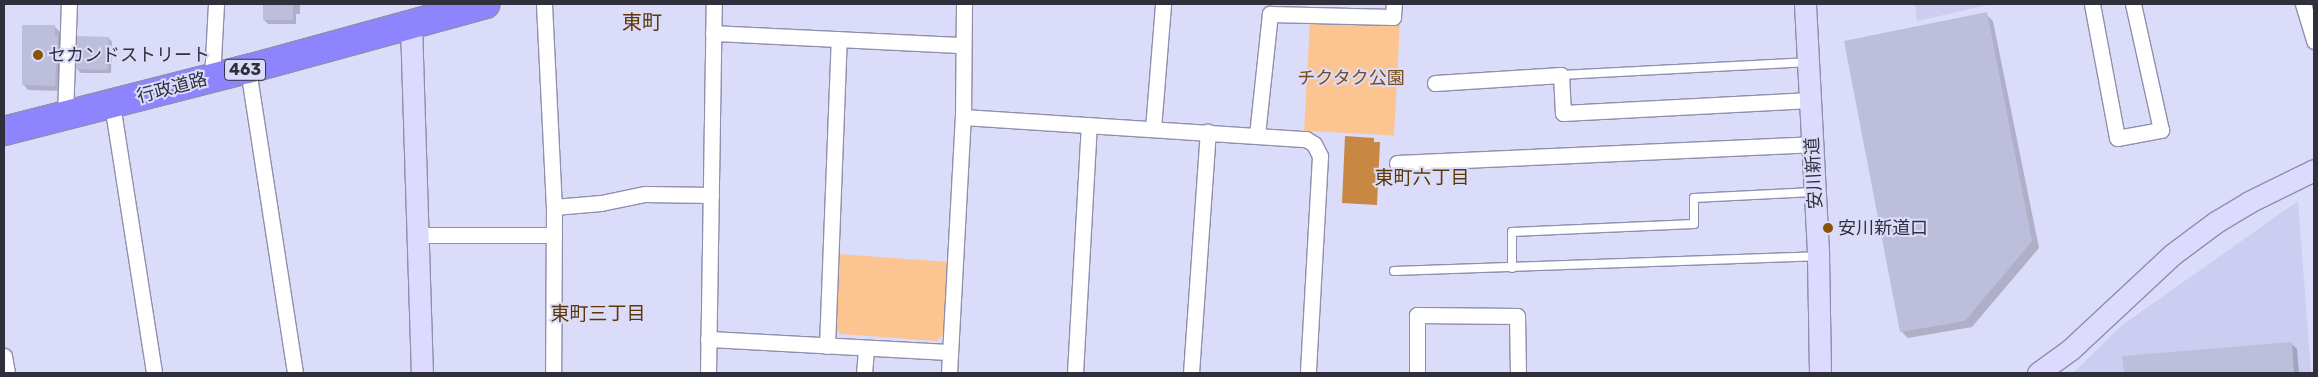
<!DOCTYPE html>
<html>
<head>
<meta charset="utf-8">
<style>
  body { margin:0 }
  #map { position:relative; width:2318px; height:377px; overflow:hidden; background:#dbdcfa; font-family:Rubik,"Noto Sans JP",sans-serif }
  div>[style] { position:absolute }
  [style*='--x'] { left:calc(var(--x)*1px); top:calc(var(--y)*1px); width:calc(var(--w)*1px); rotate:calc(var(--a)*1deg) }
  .built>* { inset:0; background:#cccdf1 }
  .green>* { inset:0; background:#fbc490; transform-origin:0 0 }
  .water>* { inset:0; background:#c88742 }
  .shadow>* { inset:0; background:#0003 }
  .building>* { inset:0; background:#bdbedb; transform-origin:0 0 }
  .roads { filter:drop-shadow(1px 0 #8f8fac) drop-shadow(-1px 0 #8f8fac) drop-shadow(0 1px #8f8fac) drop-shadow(0 -1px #8f8fac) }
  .lane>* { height:8px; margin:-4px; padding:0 4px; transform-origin:4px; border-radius:4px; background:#fff }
  .street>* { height:15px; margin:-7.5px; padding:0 7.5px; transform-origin:7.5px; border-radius:7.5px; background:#fff }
  .secondary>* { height:21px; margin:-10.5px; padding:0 10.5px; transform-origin:10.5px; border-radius:10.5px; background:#dddaff }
  .highway>* { height:28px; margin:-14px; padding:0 14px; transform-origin:14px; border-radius:14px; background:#8d84fe }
  .dots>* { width:14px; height:14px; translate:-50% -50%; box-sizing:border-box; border:2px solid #dbdcfa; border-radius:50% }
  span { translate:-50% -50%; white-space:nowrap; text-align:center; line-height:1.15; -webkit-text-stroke:4px #dbdcfa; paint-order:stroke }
  .shield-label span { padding:1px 4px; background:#dbdcfa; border:1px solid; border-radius:4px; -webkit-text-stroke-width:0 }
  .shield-label { font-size:16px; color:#30303c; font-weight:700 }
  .poi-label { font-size:18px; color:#30303c }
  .left { translate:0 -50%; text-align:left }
  .park-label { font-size:18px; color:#784b19 }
  .street-label { font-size:18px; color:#30303c }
  .neighbourhood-label { font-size:19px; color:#5d3706 }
  .quarter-label { font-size:20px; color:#5d3706 }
  .frame { position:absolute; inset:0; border:5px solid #30303c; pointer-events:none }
</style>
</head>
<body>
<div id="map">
  <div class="built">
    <div style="clip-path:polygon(1915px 4px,1992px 4px,1917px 21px)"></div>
    <div style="clip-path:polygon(2298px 201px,2311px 373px,2073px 373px,2121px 326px)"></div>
  </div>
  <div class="green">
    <div style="left:1310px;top:19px;width:90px;height:112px;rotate:3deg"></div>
    <div style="clip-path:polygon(838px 254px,948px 262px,944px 334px,937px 341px,841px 334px,834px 328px)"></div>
  </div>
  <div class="water">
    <div style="clip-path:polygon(1345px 136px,1374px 138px,1374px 142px,1380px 142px,1377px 205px,1342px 203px)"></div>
  </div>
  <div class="shadow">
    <div style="clip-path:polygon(264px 4px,300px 4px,300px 14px,296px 14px,296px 24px,268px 24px,264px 20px)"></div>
    <div style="clip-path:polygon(1986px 14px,1993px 21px,2039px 248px,1972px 327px,1908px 338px,1901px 331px)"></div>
    <div style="clip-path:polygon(55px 27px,60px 32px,60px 39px,63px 43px,60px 91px,28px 90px,23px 84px)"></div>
    <div style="clip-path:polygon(109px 38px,112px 42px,111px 73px,81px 73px,77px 69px)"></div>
    <div style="clip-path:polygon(2291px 343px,2297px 349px,2299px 373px,2125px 373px,2124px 357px)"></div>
  </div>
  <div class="building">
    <div style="left:263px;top:4px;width:30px;height:16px"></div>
    <div style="clip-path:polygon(1987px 12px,2032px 241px,1965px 321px,1900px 332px,1844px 41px)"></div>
    <div style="clip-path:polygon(22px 25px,55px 25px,55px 36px,58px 36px,55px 86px,22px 85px)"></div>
    <div style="left:77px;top:36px;width:32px;height:33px;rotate:2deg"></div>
    <div style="clip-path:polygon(2292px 342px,2294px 373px,2124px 373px,2122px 356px)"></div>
  </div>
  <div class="roads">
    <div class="lane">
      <div style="--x:1561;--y:75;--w:245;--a:-3"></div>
      <div style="--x:1512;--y:268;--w:36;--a:-90"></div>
      <div style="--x:1512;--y:232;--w:182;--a:-2.5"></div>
      <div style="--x:1694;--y:224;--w:26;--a:-90"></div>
      <div style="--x:1694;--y:198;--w:119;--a:-2.9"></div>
      <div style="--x:1394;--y:271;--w:423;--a:-2"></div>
    </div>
    <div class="street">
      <div style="--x:544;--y:4;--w:203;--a:87.2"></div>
      <div style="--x:554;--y:207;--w:166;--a:90.3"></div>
      <div style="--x:2092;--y:4;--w:136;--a:79.4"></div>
      <div style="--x:2117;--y:138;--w:45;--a:-10.3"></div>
      <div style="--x:2161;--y:130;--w:129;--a:-102.5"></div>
      <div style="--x:2303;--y:4;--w:39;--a:73"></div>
      <div style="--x:713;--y:33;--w:249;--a:2.8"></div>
      <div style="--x:248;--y:69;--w:308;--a:81.2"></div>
      <div style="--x:212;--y:78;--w:74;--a:-86.9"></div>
      <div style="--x:1435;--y:83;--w:126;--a:-3.6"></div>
      <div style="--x:1561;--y:75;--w:38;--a:87"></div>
      <div style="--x:1563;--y:113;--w:248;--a:-3"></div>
      <div style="--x:112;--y:104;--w:272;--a:81.1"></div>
      <div style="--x:65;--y:116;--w:112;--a:-88"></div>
      <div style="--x:963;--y:117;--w:344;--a:3.7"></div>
      <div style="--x:1306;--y:139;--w:9;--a:32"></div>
      <div style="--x:1314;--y:144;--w:13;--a:63"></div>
      <div style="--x:1320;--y:156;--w:217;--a:93.2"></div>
      <div style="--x:1153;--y:129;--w:125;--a:-85.4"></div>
      <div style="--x:1257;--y:135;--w:122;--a:-83.9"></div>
      <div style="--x:1270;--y:14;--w:123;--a:1.4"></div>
      <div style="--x:1393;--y:17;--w:13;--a:-86"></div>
      <div style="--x:1397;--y:163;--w:415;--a:-2.6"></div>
      <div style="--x:554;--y:207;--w:47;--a:-4.9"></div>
      <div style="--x:601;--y:203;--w:45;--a:-11.6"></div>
      <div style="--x:645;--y:194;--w:66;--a:0.9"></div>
      <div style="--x:419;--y:235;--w:135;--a:0"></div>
      <div style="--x:708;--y:339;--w:242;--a:3.1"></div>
      <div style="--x:827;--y:346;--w:307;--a:-87.8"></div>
      <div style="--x:4;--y:356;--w:17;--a:80"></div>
      <div style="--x:708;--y:373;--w:369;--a:-89.1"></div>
      <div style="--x:864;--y:373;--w:25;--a:-85"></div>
      <div style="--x:949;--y:373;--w:256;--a:-86.9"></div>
      <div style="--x:963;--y:117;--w:113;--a:-89.5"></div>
      <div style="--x:1075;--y:373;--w:248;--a:-86.8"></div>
      <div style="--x:1191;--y:373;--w:242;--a:-86"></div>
      <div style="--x:1417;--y:373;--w:58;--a:-90"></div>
      <div style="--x:1417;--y:315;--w:100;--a:0.6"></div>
      <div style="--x:1517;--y:316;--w:57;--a:89"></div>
    </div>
    <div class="secondary">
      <div style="--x:1805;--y:4;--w:252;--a:87"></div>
      <div style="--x:1818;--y:256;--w:117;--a:89"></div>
      <div style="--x:411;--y:25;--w:348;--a:88.2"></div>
      <div style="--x:2038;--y:373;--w:41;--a:-36"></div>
      <div style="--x:2071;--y:349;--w:139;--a:-43"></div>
      <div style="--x:2173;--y:254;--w:54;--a:-36.7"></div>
      <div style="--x:2216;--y:222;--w:39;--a:-31"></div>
      <div style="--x:2249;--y:202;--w:72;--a:-26.2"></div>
    </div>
    <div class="highway">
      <div style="--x:4;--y:131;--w:252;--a:-14.3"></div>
      <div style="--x:248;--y:69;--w:246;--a:-15.3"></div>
    </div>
  </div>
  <div class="dots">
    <div style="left:38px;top:55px;background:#8b5307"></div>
    <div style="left:1828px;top:228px;background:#8b5307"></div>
  </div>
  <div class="shield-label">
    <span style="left:245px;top:70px">463</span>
  </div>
  <div class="poi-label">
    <span class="left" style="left:48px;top:55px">セカンドストリート</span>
    <span class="left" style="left:1838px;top:228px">安川新道口</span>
  </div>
  <div class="park-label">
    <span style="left:1351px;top:78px">チクタク公園</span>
  </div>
  <div class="street-label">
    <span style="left:172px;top:88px;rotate:-15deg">行政道路</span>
    <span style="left:1814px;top:173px;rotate:-93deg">安川新道</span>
  </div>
  <div class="neighbourhood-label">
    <span style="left:1422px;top:178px">東町六丁目</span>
    <span style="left:598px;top:314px">東町三丁目</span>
  </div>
  <div class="quarter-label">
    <span style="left:642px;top:22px">東町</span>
  </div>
  <div class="frame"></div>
</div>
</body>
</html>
